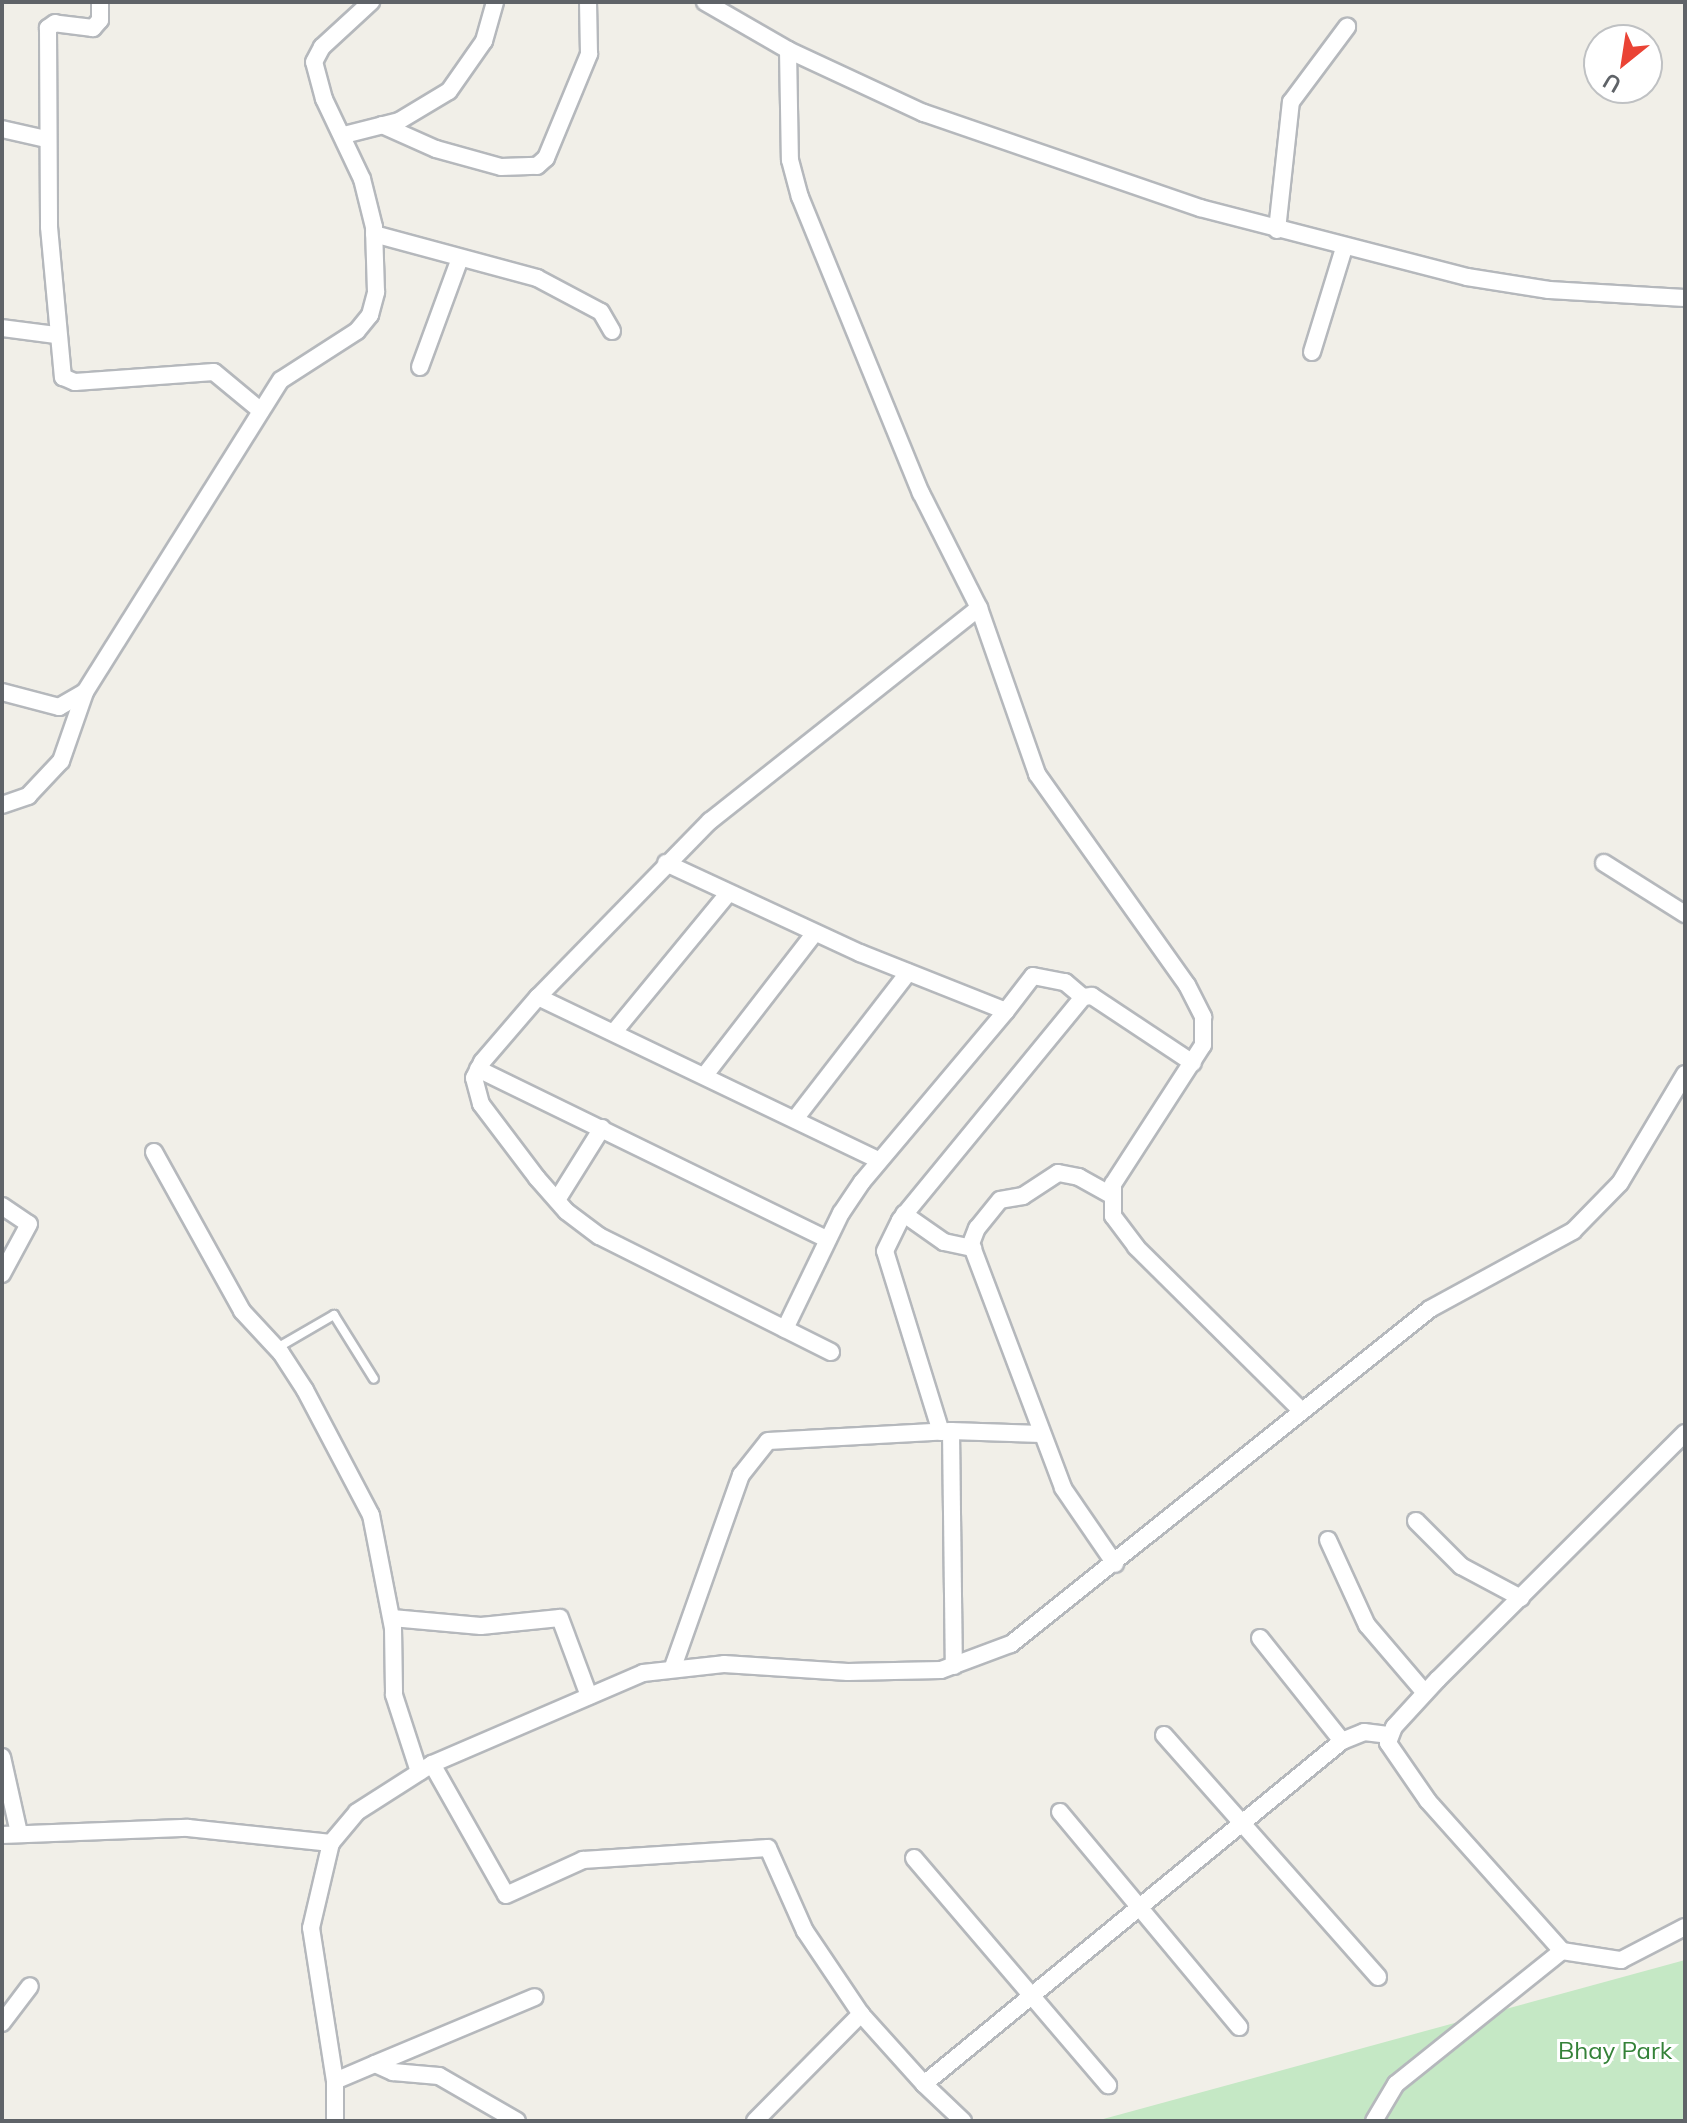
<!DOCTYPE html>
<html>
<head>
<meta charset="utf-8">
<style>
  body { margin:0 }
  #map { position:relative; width:1687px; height:2123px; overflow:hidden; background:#f1efe8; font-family:Mulish,sans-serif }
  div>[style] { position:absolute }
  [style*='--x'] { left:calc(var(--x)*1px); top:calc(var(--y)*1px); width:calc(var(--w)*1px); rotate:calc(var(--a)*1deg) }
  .green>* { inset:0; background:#c5e8c5 }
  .roads { filter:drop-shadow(2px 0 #b5b8bc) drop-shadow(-2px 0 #b5b8bc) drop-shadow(0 2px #b5b8bc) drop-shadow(0 -2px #b5b8bc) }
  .service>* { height:8px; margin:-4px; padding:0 4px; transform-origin:4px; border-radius:4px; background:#fff }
  .minor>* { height:16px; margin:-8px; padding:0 8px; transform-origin:8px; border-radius:8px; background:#fff }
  span { translate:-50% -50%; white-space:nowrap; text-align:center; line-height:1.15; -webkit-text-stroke:6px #fff; paint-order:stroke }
  .park-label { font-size:24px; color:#348238 }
  .frame { position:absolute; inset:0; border:4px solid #5f6368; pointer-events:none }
  .north { position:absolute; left:1583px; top:24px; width:80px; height:80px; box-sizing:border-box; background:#fff; border:2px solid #bfc1c3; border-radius:50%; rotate:210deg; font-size:22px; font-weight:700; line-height:32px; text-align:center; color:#5f6368 }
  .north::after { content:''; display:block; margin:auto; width:28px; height:36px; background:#ea4335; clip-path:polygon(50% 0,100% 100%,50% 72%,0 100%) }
</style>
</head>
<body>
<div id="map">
  <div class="green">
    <div style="clip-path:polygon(1685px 1960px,1685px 2121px,1096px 2121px)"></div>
  </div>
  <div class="roads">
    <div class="service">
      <div style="--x:277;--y:1348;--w:66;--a:-30.1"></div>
      <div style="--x:334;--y:1315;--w:75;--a:58"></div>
    </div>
    <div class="minor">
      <div style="--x:100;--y:2;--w:18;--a:90"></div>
      <div style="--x:100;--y:20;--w:11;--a:131"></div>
      <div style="--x:93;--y:28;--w:38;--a:-173"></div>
      <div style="--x:55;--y:23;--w:9;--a:144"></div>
      <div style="--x:48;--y:28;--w:199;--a:89.7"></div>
      <div style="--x:49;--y:227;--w:151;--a:84.7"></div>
      <div style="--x:63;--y:377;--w:13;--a:23"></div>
      <div style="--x:75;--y:382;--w:139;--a:-4.1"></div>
      <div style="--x:214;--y:372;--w:61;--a:39.7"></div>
      <div style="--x:705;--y:2;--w:96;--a:30"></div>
      <div style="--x:788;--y:50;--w:150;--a:24.9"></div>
      <div style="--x:924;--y:113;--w:292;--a:19"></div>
      <div style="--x:1200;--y:208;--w:276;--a:14.5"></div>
      <div style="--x:1467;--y:277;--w:83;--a:9"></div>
      <div style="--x:1549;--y:290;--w:136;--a:3.4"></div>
      <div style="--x:788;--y:50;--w:110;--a:89"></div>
      <div style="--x:790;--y:160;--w:38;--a:75"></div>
      <div style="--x:800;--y:197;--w:320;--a:67.8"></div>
      <div style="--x:921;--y:493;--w:129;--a:63.2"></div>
      <div style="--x:979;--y:608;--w:176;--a:70.7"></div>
      <div style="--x:1037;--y:774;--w:259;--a:54.6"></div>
      <div style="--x:1187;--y:985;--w:36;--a:63"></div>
      <div style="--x:1203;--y:1017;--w:28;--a:90"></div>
      <div style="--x:1203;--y:1045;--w:166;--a:122.9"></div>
      <div style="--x:1113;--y:1184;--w:32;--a:90"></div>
      <div style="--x:1113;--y:1216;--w:39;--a:53"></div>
      <div style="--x:1136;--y:1247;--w:233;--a:44.7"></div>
      <div style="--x:382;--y:125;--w:59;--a:24"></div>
      <div style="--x:436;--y:149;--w:67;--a:15.5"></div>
      <div style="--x:501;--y:167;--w:36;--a:-2"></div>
      <div style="--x:537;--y:166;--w:12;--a:-42"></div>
      <div style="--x:546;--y:158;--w:113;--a:-67.5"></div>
      <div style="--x:589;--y:54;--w:52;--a:-91.1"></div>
      <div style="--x:2;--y:129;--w:45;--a:12.8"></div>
      <div style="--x:344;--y:135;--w:57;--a:-14.3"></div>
      <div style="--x:399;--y:121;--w:58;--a:-31"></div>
      <div style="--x:449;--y:91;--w:61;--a:-55"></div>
      <div style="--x:484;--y:41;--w:41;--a:-74.2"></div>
      <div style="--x:1277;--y:230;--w:129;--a:-83.8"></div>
      <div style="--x:1291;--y:102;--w:94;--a:-53.3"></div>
      <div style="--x:374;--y:234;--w:169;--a:15.1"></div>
      <div style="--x:537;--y:278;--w:72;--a:28"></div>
      <div style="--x:601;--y:312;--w:22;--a:60"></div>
      <div style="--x:2;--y:328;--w:54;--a:7.4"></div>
      <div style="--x:1312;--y:352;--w:109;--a:-72.9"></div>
      <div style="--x:420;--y:367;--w:116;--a:-69.8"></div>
      <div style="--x:2;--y:692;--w:59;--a:14.7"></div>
      <div style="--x:59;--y:707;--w:30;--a:-30"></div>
      <div style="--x:85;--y:692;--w:368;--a:-57.9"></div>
      <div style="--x:281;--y:380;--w:90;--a:-32.8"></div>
      <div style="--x:357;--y:331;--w:21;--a:-51"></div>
      <div style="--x:370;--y:315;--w:24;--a:-75"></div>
      <div style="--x:376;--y:292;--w:65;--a:-91.8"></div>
      <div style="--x:374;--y:227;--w:49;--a:-104"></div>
      <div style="--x:362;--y:179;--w:89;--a:-115.4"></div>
      <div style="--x:324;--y:99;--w:38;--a:-105"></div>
      <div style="--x:314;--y:62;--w:17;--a:-62"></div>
      <div style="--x:322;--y:47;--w:67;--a:-42.6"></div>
      <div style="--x:2;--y:805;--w:28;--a:-19"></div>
      <div style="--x:28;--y:796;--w:48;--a:-46.7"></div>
      <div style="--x:61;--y:761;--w:73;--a:-70.8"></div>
      <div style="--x:666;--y:863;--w:214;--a:24.9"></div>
      <div style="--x:860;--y:953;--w:157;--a:21.7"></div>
      <div style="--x:1006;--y:1011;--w:224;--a:130.1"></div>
      <div style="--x:862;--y:1182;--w:37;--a:124"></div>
      <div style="--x:841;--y:1213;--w:129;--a:115.8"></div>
      <div style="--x:1604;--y:863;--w:96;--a:32.2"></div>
      <div style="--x:538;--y:997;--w:377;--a:25.6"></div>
      <div style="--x:1006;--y:1011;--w:44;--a:-52.4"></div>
      <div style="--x:1033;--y:976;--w:33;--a:11"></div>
      <div style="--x:1065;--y:982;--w:23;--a:40"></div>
      <div style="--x:614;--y:1032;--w:178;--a:-50.5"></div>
      <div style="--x:478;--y:1069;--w:388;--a:26"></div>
      <div style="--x:705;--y:1075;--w:178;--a:-52.3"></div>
      <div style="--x:795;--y:1119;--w:185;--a:-52.3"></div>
      <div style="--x:154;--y:1152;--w:182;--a:61"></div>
      <div style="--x:242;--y:1311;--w:57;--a:47.1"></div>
      <div style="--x:281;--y:1353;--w:44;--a:57"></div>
      <div style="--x:305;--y:1390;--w:141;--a:62.2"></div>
      <div style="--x:371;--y:1515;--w:115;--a:79"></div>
      <div style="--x:393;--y:1628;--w:67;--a:89.1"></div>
      <div style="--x:394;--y:1695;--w:81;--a:72"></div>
      <div style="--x:1111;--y:1195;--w:37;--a:-151"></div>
      <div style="--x:1079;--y:1177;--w:21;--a:-169"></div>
      <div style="--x:1058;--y:1173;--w:42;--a:146.7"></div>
      <div style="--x:1023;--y:1196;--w:23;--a:170"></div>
      <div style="--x:1000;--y:1200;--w:36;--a:129"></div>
      <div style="--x:977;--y:1228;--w:17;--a:111"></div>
      <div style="--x:971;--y:1244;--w:261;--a:69.3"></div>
      <div style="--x:1063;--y:1488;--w:92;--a:55.6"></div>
      <div style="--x:557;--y:1200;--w:85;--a:-58"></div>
      <div style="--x:2;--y:1206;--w:32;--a:34"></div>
      <div style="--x:29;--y:1224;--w:57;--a:118.4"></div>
      <div style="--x:904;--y:1214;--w:49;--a:35"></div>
      <div style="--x:944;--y:1242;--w:30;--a:12"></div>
      <div style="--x:831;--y:1352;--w:259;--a:-153.4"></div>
      <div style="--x:599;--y:1236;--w:41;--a:-142.9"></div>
      <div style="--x:566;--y:1211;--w:44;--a:-131.3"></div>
      <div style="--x:537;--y:1178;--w:93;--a:-127.1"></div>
      <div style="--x:481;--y:1104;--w:27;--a:-105"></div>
      <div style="--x:474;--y:1078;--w:18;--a:-63"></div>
      <div style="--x:482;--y:1062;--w:86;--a:-49.3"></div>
      <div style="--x:538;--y:997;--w:246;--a:-45.7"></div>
      <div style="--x:710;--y:821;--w:343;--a:-38.4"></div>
      <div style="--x:951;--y:1431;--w:235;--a:89.3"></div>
      <div style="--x:941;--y:1432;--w:189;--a:-107.2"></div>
      <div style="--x:885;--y:1251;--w:34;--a:-64"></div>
      <div style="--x:900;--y:1220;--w:288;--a:-50.6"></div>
      <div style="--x:1083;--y:997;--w:9;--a:-6"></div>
      <div style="--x:1092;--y:996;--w:121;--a:33.6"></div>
      <div style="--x:1685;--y:1433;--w:349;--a:135.1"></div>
      <div style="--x:1438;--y:1679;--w:65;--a:132.5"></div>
      <div style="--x:1394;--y:1727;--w:17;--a:111"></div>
      <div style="--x:1388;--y:1743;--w:70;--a:55.4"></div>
      <div style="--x:1428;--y:1801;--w:201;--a:48.2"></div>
      <div style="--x:1562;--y:1951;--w:60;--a:8.7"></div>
      <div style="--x:1621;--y:1960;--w:72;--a:-27.3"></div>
      <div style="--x:1416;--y:1521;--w:64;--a:45"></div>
      <div style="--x:1461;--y:1566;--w:68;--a:28.1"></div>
      <div style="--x:1328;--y:1540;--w:94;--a:65.4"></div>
      <div style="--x:1367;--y:1625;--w:89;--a:49.5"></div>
      <div style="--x:392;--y:1618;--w:89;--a:5.1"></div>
      <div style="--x:481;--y:1626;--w:79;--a:-5.8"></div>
      <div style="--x:560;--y:1618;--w:83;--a:69.6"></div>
      <div style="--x:1260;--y:1638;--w:132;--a:51.5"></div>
      <div style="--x:673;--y:1667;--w:204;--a:-70.5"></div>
      <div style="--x:741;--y:1475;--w:43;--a:-51.5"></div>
      <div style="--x:768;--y:1441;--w:183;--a:-3.1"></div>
      <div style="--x:951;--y:1431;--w:90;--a:1.9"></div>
      <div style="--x:1164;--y:1735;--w:323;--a:48.5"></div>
      <div style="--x:2;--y:1757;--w:78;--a:77.4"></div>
      <div style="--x:432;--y:1764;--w:150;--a:60.5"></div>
      <div style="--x:506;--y:1895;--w:85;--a:-24.4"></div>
      <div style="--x:583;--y:1860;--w:185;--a:-3.7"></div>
      <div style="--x:768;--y:1848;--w:91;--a:66"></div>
      <div style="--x:805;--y:1931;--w:100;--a:56"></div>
      <div style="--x:861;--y:2014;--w:94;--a:48"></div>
      <div style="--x:1060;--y:1812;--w:280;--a:50.2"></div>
      <div style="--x:2;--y:1835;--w:186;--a:-2.2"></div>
      <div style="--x:188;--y:1828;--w:144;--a:6"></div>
      <div style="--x:914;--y:1858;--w:299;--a:49.5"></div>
      <div style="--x:2;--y:2023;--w:46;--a:-52.9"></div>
      <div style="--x:375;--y:2064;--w:173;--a:-22.7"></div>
      <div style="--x:335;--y:2081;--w:43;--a:-23"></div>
      <div style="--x:375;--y:2064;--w:20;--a:24"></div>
      <div style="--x:393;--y:2072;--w:46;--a:5"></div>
      <div style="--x:439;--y:2076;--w:90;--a:30"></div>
      <div style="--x:335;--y:2121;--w:40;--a:-90"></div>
      <div style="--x:335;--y:2081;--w:155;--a:-98.9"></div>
      <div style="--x:311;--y:1928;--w:87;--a:-76.8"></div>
      <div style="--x:331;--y:1843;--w:40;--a:-50"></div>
      <div style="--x:357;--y:1812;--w:89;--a:-32.6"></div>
      <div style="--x:432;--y:1764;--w:230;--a:-23.3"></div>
      <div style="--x:643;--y:1673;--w:81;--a:-6.3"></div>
      <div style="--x:724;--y:1664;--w:124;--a:3.7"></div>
      <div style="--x:848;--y:1672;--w:93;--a:-1.2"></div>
      <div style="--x:941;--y:1670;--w:75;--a:-20.4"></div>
      <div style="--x:1011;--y:1644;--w:536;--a:-38.64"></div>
      <div style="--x:1430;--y:1309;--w:163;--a:-28.6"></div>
      <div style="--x:1573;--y:1231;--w:67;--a:-45.6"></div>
      <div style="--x:1620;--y:1183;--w:127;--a:-59.2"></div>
      <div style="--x:755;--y:2121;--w:151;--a:-45.3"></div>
      <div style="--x:963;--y:2121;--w:54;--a:-136.5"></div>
      <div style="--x:924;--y:2084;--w:541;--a:-39.37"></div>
      <div style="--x:1342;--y:1741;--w:24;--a:-22"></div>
      <div style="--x:1364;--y:1732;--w:26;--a:7"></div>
      <div style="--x:1374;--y:2121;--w:43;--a:-59.3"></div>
      <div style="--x:1396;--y:2084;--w:213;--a:-38.7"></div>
    </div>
  </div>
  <div class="park-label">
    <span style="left:1615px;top:2051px">Bhay Park</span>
  </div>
  <div class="frame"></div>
  <div class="north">U</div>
</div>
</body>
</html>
